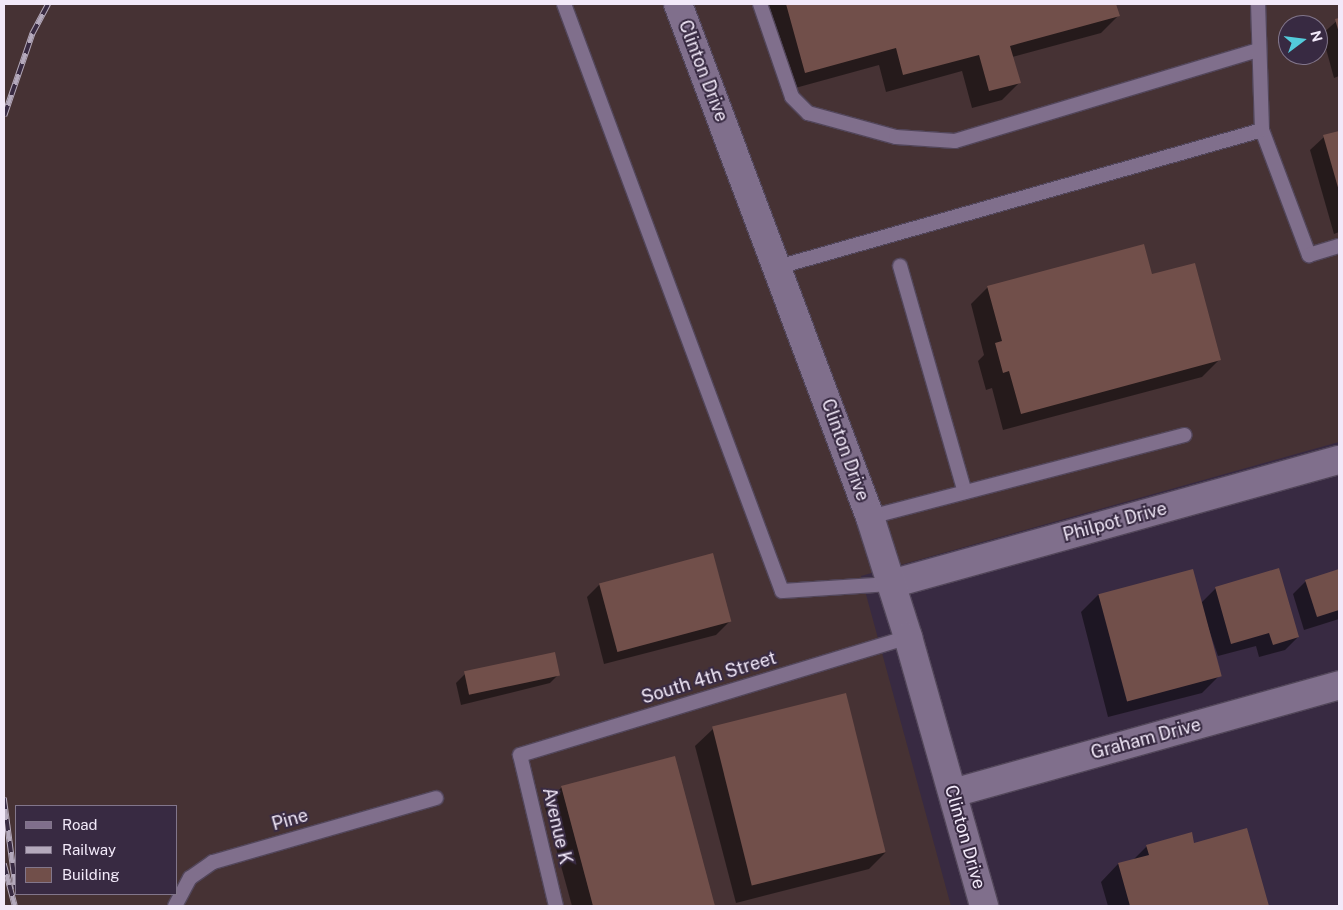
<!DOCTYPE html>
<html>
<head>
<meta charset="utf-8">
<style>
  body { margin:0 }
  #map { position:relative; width:1343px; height:910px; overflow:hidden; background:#382a42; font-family:"Public Sans",sans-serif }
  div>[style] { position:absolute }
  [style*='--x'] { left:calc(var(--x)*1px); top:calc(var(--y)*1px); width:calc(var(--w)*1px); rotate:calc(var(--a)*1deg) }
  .industrial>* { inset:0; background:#463234 }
  .shadow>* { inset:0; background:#0007 }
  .building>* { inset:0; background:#714f4a; transform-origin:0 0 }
  .roads { filter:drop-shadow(1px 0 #52465a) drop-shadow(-1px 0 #52465a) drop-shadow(0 1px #52465a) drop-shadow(0 -1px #52465a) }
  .lane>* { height:14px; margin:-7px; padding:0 7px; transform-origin:7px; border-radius:7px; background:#806f8c }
  .street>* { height:28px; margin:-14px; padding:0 14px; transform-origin:14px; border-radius:14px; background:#806f8c }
  .secondary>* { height:28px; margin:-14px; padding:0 14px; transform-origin:14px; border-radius:14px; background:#806f8c }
  .rail>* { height:5.5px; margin-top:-2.75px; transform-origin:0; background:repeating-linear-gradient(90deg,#382a42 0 11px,#b4a9bc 0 22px); box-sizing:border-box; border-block:1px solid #b4a9bc }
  span { translate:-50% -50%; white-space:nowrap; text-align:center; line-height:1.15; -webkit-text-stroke:4px #382a42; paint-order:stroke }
  .street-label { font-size:18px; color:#f2e9f9 }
  .frame { position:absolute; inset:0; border:5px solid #f2e9f9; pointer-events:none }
  .legend { position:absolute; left:15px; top:805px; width:162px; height:90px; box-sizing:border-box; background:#382a42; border:1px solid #82768b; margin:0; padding:6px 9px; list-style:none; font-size:15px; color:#f2e9f9 }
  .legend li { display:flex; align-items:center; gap:10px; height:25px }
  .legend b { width:25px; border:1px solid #82768b }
  .north { position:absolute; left:1278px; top:15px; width:50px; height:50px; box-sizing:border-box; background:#382a42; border:1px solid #82768b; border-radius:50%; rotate:75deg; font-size:14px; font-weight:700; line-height:20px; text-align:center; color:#f2e9f9 }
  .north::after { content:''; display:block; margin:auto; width:18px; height:22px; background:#53cbdb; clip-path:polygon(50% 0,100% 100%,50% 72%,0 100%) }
</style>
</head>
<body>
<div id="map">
  <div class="industrial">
    <div style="clip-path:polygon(evenodd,4px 4px,1339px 4px,1339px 442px,861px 576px,951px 906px,4px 906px,4px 4px,1288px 25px,1318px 25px,1318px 55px,1288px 55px,1288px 25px,4px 4px,16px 806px,176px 806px,176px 894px,16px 894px,16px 806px)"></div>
  </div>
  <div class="shadow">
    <div style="clip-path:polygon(764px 4px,1115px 4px,1118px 16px,1101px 33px,1012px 57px,1019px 83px,1002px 100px,972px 108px,962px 71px,886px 92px,879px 65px,788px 90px)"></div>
    <div style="clip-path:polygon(1339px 19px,1339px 76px,1334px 78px,1322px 34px)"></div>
    <div style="clip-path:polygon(1339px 132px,1339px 232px,1334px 234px,1310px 150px,1324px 137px)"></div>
    <div style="clip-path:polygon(1151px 276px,1220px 359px,1202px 377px,1003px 430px,992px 388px,986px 390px,978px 361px,984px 355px,971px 304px,988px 287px)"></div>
    <div style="clip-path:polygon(1339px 571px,1339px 619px,1304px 630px,1293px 594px,1306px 581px)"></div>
    <div style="clip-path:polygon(600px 584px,729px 622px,716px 635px,604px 664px,587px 597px)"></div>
    <div style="clip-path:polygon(1216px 588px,1298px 637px,1285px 650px,1259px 657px,1256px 646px,1218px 656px,1202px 609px,1219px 676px,1202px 693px,1108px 717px,1081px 612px,1098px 595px,1201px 603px)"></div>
    <div style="clip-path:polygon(465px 674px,559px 674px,550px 683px,461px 705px,456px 683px)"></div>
    <div style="clip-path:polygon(713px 729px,886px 852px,869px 869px,736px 903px,695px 746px)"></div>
    <div style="clip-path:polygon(674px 757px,714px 906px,572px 906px,544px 804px,562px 787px)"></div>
    <div style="clip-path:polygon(1246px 830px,1268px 906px,1108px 906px,1101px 882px,1118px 864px,1132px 861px,1147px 846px,1194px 844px)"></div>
  </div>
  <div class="building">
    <div style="clip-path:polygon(786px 4px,1116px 4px,1120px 16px,1010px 46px,1021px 83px,989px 91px,979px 55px,903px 75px,896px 48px,805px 73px)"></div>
    <div style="clip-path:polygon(1339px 18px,1339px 33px,1335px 19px)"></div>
    <div style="clip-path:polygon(1339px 131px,1339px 191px,1323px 135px)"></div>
    <div style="clip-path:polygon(1144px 244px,1152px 274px,1195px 263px,1221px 360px,1021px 414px,1009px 371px,1003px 373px,995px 343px,1002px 341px,987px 286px)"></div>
    <div style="left:713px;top:553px;width:71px;height:118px;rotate:75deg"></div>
    <div style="clip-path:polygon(1279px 568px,1299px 637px,1273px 645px,1269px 633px,1231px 644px,1215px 587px)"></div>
    <div style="left:1193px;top:569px;width:111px;height:98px;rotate:75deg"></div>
    <div style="clip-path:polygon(1339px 569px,1339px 610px,1317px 617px,1305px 580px)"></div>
    <div style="left:555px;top:652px;width:24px;height:93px;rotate:78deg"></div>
    <div style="left:846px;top:693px;width:164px;height:138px;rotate:76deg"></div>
    <div style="clip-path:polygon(675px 756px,715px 906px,593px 906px,561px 786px)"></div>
    <div style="clip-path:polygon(1247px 828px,1269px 906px,1130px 906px,1118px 863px,1149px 855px,1146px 845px,1192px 832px,1194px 843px)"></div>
  </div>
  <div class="roads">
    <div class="lane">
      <div style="--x:564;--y:4;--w:626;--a:69.63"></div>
      <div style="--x:782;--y:591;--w:109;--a:-3.7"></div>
      <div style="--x:760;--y:4;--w:98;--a:71"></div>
      <div style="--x:792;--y:97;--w:23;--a:45"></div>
      <div style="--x:808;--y:113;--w:91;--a:15.3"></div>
      <div style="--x:896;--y:137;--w:59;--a:3.9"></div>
      <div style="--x:955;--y:141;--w:317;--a:-16.7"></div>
      <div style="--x:1262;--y:130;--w:134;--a:69.4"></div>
      <div style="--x:1309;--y:255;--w:31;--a:-17"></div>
      <div style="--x:900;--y:266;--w:235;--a:74"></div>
      <div style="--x:778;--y:267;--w:503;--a:-15.8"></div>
      <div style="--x:1262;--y:130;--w:126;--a:-91.8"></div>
      <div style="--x:870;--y:517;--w:325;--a:-14.6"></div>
      <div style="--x:175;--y:906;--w:32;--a:-62"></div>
      <div style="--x:190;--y:878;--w:28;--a:-35"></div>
      <div style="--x:213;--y:862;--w:232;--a:-16"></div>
      <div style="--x:556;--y:906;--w:155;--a:-103.4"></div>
      <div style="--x:520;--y:755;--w:406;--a:-16.9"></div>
    </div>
    <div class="street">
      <div style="--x:891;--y:584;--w:465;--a:-15.5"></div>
      <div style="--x:953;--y:793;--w:401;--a:-15.6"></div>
    </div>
    <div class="secondary">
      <div style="--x:678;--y:4;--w:548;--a:69.48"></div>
      <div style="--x:870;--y:517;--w:126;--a:72.4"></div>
      <div style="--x:908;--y:637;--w:280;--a:74.2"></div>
    </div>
  </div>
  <div class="rail">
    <div style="--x:4;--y:116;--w:87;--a:-71.1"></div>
    <div style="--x:32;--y:34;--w:34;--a:-62"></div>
    <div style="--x:4;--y:798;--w:92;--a:82.5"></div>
    <div style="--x:4;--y:864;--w:43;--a:75.3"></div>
  </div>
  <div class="street-label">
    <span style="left:703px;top:71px;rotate:69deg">Clinton Drive</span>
    <span style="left:845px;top:450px;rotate:70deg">Clinton Drive</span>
    <span style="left:1115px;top:522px;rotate:-15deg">Philpot Drive</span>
    <span style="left:709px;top:678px;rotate:-17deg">South 4th Street</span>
    <span style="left:1146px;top:739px;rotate:-15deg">Graham Drive</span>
    <span style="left:290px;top:820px;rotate:-16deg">Pine</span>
    <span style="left:557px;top:826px;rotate:77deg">Avenue K</span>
    <span style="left:965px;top:837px;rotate:74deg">Clinton Drive</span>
  </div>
  <div class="frame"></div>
  <ul class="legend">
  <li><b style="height:6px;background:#806f8c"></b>Road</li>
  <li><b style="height:6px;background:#b4a9bc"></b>Railway</li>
  <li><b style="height:14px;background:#714f4a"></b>Building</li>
  </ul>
  <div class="north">N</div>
</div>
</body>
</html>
